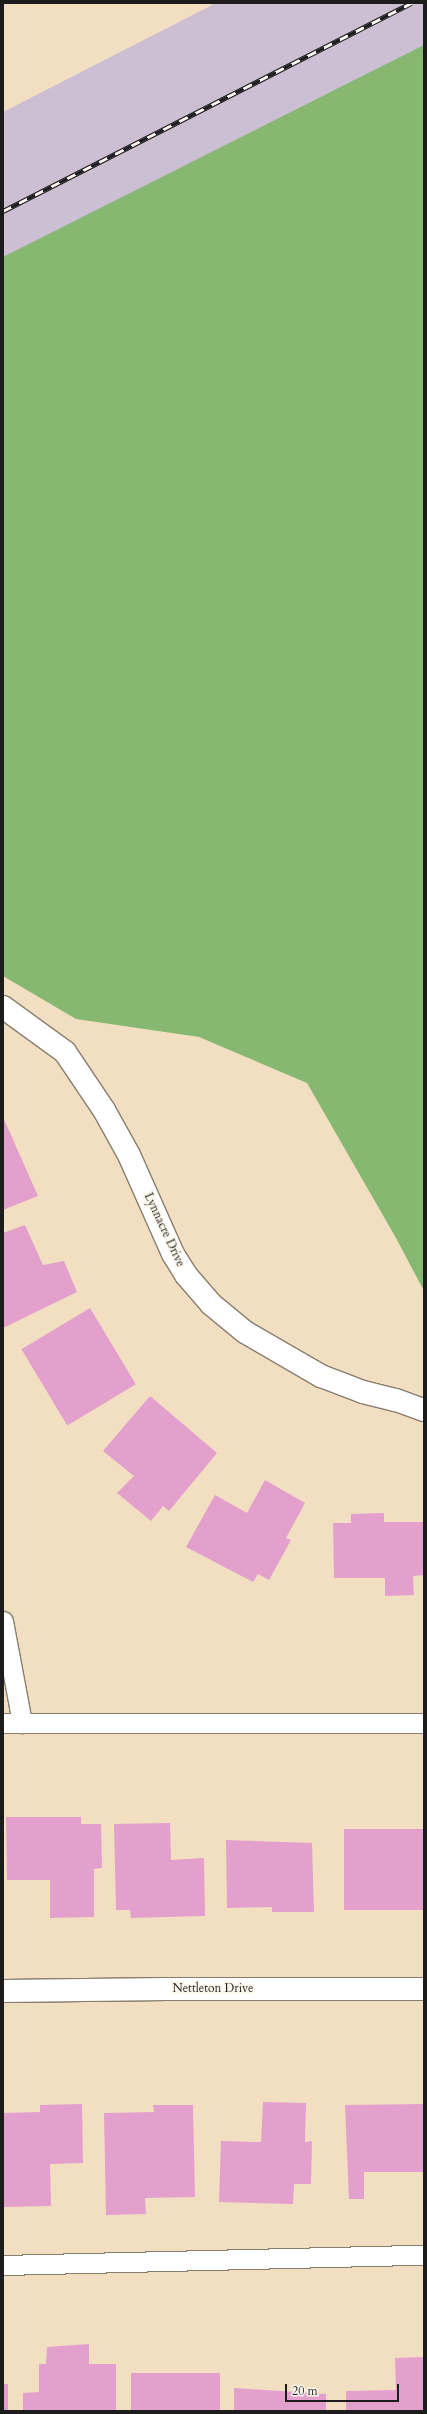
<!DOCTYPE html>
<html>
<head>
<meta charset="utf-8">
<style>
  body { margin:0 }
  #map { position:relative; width:427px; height:2414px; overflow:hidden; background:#f2dfc1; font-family:Cardo,serif }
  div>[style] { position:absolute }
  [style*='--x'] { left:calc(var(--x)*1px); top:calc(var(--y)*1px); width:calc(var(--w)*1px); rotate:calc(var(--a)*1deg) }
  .industrial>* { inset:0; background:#ccbfd4 }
  .forest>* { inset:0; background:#86b872 }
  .building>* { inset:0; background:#e3a0cd; transform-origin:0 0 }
  .roads { filter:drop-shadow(1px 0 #877e6e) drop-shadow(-1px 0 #877e6e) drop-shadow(0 1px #877e6e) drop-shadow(0 -1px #877e6e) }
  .service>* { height:19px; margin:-9.5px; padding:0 9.5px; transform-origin:9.5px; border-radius:9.5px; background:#fff }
  .minor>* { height:22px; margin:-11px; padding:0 11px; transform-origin:11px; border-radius:11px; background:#fff }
  .rail>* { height:4.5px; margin-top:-2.25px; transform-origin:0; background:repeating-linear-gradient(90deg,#fbf7ec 0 9px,#1c1c1c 0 18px); box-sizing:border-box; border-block:1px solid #1c1c1c }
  span { translate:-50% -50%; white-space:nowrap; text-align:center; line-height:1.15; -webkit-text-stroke:4px #fbf7ec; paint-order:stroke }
  .street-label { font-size:12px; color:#1c1c1c }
  .frame { position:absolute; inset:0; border:4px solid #1c1c1c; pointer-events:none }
  .scale { position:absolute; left:285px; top:2384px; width:114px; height:18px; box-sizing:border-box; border:2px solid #1c1c1c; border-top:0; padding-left:5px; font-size:12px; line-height:14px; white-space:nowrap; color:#1c1c1c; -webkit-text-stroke:3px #fbf7ec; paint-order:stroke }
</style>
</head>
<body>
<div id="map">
  <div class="industrial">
    <div style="clip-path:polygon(216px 3px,424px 3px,424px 59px,3px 261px,3px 112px)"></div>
  </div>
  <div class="forest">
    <div style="clip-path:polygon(424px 45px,424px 1291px,396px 1238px,307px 1083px,199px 1037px,76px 1019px,3px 976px,3px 257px)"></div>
  </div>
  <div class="building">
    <div style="clip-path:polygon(3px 1117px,38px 1196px,3px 1210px)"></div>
    <div style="clip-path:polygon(25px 1225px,43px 1265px,64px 1261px,77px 1292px,3px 1328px,3px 1233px)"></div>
    <div style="left:90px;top:1308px;width:89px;height:80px;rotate:59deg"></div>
    <div style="clip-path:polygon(150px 1396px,217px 1453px,169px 1511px,163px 1506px,151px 1521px,117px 1493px,134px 1476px,103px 1451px)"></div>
    <div style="clip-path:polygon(265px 1480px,305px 1503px,286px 1538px,291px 1540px,269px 1580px,258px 1574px,253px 1582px,186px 1547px,215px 1495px,247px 1513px)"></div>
    <div style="clip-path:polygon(384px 1513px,384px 1522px,423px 1522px,424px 1575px,413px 1576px,414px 1595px,385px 1596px,385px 1578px,334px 1578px,333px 1523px,351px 1523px,351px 1514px)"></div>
    <div style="clip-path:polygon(6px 1817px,81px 1817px,81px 1824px,101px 1824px,102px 1868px,94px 1869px,94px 1917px,50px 1918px,50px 1880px,7px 1880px)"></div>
    <div style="clip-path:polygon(170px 1823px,171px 1860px,204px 1858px,205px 1916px,131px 1918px,130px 1910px,116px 1910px,114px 1824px)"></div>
    <div style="left:344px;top:1829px;width:80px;height:81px"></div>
    <div style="clip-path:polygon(226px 1840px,312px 1843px,314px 1912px,272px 1912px,272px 1907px,227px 1908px)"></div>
    <div style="clip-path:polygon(263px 2102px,306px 2103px,305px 2142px,312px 2141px,311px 2184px,294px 2184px,293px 2204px,219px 2202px,221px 2141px,261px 2142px)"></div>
    <div style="clip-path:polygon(82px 2104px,83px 2163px,50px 2164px,51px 2206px,3px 2207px,3px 2113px,40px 2112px,40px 2105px)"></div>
    <div style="clip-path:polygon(424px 2104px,424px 2172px,364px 2172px,364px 2199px,349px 2199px,345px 2105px)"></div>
    <div style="clip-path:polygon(153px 2105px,193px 2105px,195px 2197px,145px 2198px,146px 2214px,106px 2215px,104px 2113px,154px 2112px)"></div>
    <div style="clip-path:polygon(89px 2344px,89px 2364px,116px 2364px,116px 2411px,23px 2411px,23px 2393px,39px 2392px,39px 2364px,46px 2364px,47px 2347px)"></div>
    <div style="clip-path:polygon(424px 2357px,424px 2411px,346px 2411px,346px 2391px,396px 2390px,395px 2358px)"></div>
    <div style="left:131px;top:2373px;width:89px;height:38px"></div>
    <div style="left:3px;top:2384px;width:5px;height:27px"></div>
    <div style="clip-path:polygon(234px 2388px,326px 2394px,326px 2411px,234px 2411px)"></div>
  </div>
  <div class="roads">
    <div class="service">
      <div style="--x:3;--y:1621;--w:104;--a:79.4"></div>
      <div style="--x:3;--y:1723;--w:421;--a:0"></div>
      <div style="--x:3;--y:2265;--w:421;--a:-1.4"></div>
    </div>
    <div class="minor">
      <div style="--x:3;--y:1007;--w:77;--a:36"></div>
      <div style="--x:65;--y:1052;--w:70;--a:56.1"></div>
      <div style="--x:104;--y:1110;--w:51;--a:60.9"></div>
      <div style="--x:129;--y:1155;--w:108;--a:66"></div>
      <div style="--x:173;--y:1254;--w:25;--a:58"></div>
      <div style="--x:186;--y:1275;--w:38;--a:49"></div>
      <div style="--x:211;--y:1304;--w:44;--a:39.5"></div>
      <div style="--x:245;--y:1332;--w:88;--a:30.1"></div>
      <div style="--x:321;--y:1376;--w:45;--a:20.9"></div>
      <div style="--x:363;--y:1392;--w:34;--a:14"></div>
      <div style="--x:396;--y:1400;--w:30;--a:20"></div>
      <div style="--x:3;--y:1991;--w:164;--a:-0.7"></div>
      <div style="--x:167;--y:1989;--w:257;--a:0"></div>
    </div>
  </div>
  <div class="rail">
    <div style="--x:3;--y:211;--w:458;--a:-27"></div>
  </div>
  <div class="street-label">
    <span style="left:164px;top:1230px;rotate:65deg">Lynnacre Drive</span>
    <span style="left:213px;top:1989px">Nettleton Drive</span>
  </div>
  <div class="frame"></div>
  <div class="scale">20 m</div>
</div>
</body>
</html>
